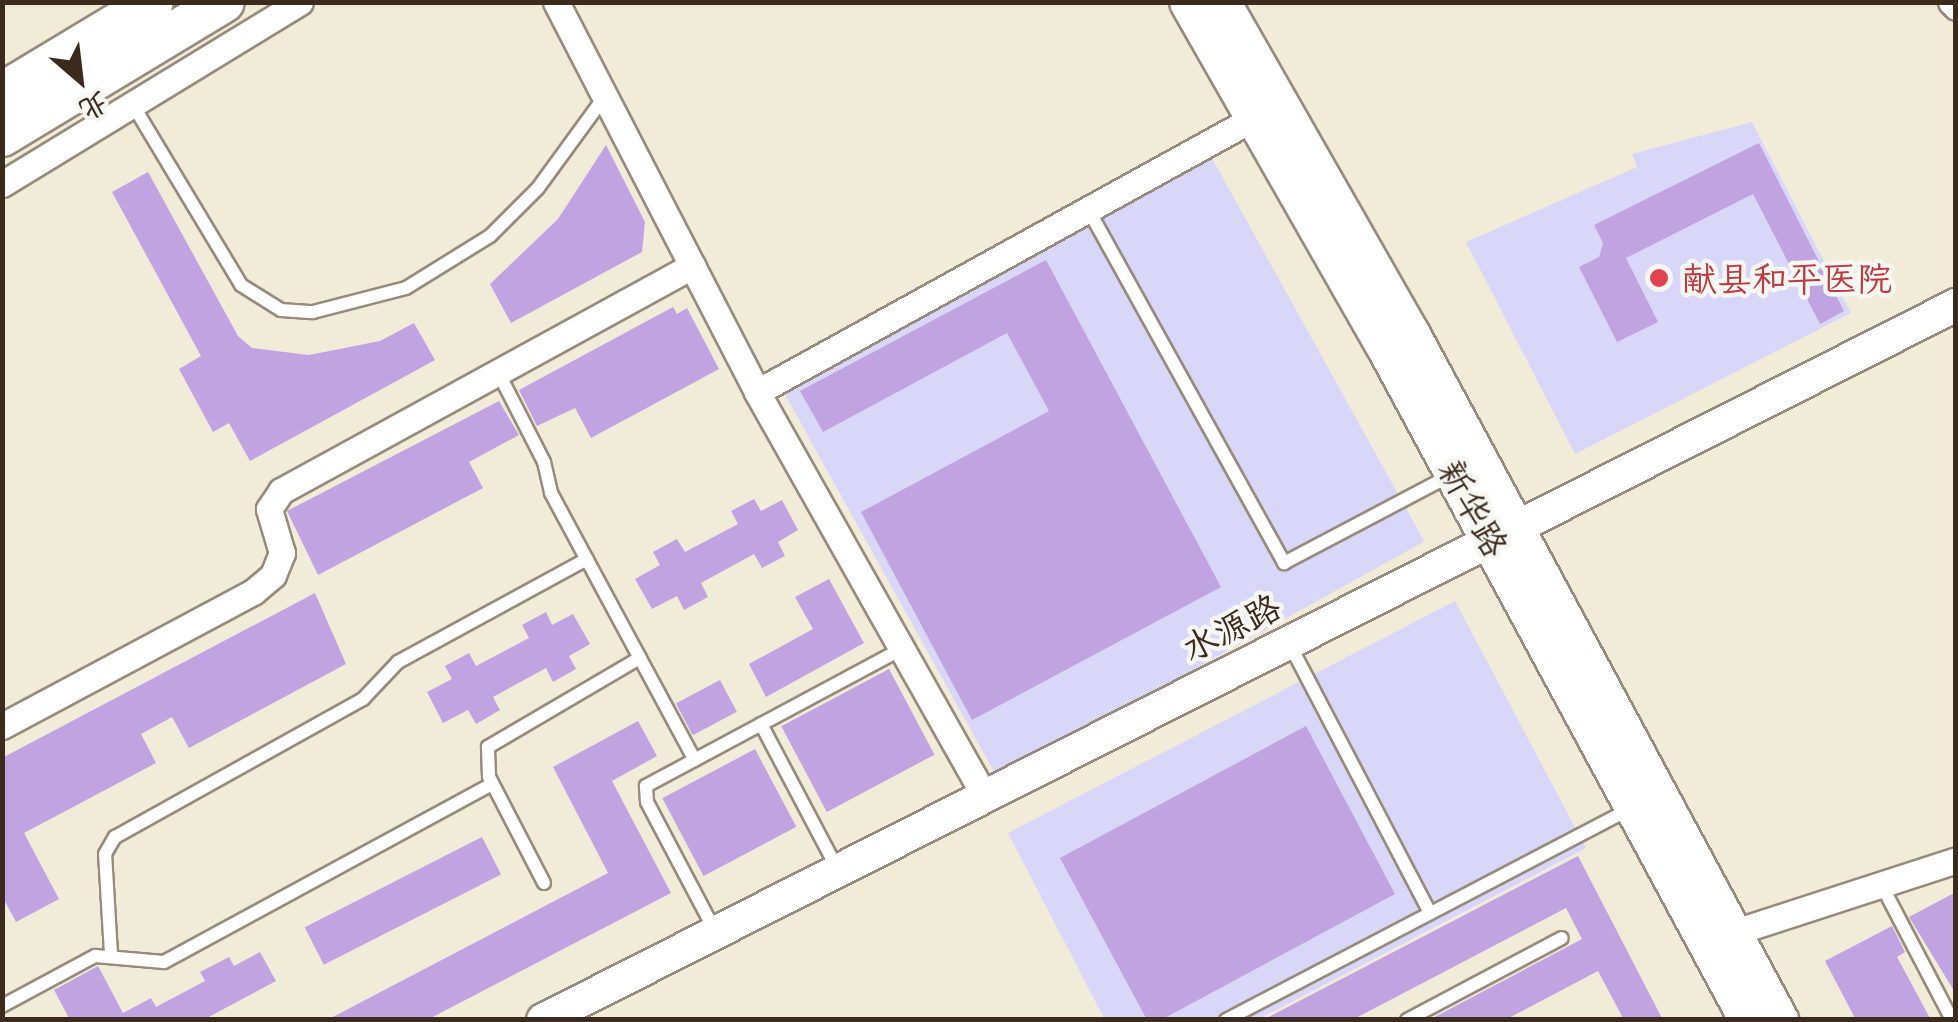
<!DOCTYPE html>
<html>
<head>
<meta charset="utf-8">
<style>
  body { margin:0 }
  #map { position:relative; width:1958px; height:1022px; overflow:hidden; background:#f1ecda; font-family:Delius,"LXGW WenKai TC",sans-serif }
  div>[style] { position:absolute }
  [style*='--x'] { left:calc(var(--x)*1px); top:calc(var(--y)*1px); width:calc(var(--w)*1px); rotate:calc(var(--a)*1deg) }
  .built>* { inset:0; background:#d9d7f7; transform-origin:0 0 }
  .building>* { inset:0; background:#bfa4e1; transform-origin:0 0 }
  .roads { filter:drop-shadow(2px 0 #968b7c) drop-shadow(-2px 0 #968b7c) drop-shadow(0 2px #968b7c) drop-shadow(0 -2px #968b7c) }
  .service>* { height:12px; margin:-6px; padding:0 6px; transform-origin:6px; border-radius:6px; background:#fff }
  .minor>* { height:25px; margin:-12.5px; padding:0 12.5px; transform-origin:12.5px; border-radius:12.5px; background:#fff }
  .tertiary>* { height:32px; margin:-16px; padding:0 16px; transform-origin:16px; border-radius:16px; background:#fff }
  .secondary>* { height:38px; margin:-19px; padding:0 19px; transform-origin:19px; border-radius:19px; background:#fff }
  .primary>* { height:40px; margin:-20px; padding:0 20px; transform-origin:20px; border-radius:20px; background:#fff }
  .dots>* { width:28px; height:28px; translate:-50% -50%; box-sizing:border-box; border:5px solid #f6f6f2; border-radius:50% }
  span { translate:-50% -50%; white-space:nowrap; text-align:center; line-height:1.15; -webkit-text-stroke:9px #f6f6f2; paint-order:stroke }
  .health-label { font-size:35px; color:#be3a42 }
  .left { translate:0 -50%; text-align:left }
  .street-label { font-size:35px; color:#3b2a1e }
  .frame { position:absolute; inset:0; border:5px solid #3b2a1e; pointer-events:none }
  .north { position:absolute; left:30px; top:30px; width:100px; height:100px; -webkit-text-stroke:8px #f6f6f2; paint-order:stroke; rotate:152deg; font-size:28px; font-weight:700; line-height:40px; text-align:center; color:#3b2a1e }
  .north::after { content:''; display:block; margin:auto; width:35px; height:45px; background:#3b2a1e; clip-path:polygon(50% 0,100% 100%,50% 72%,0 100%) }
</style>
</head>
<body>
<div id="map">
  <div class="built">
    <div style="clip-path:polygon(1752px 122px,1851px 313px,1575px 454px,1466px 242px,1637px 167px,1632px 154px)"></div>
    <div style="left:1198px;top:133px;width:467px;height:488px;rotate:61deg"></div>
    <div style="clip-path:polygon(1455px 601px,1586px 848px,1259px 1019px,1105px 1020px,1008px 833px)"></div>
  </div>
  <div class="building">
    <div style="clip-path:polygon(1759px 143px,1844px 311px,1820px 324px,1753px 194px,1626px 258px,1658px 322px,1617px 342px,1579px 267px,1599px 257px,1603px 243px,1594px 225px)"></div>
    <div style="clip-path:polygon(606px 145px,645px 222px,642px 252px,511px 323px,490px 284px,558px 219px)"></div>
    <div style="clip-path:polygon(148px 172px,238px 336px,252px 348px,309px 355px,380px 341px,414px 323px,435px 360px,250px 461px,229px 423px,213px 432px,179px 369px,201px 356px,112px 192px)"></div>
    <div style="clip-path:polygon(1046px 260px,1221px 587px,972px 720px,861px 512px,1049px 411px,1007px 333px,823px 432px,800px 391px)"></div>
    <div style="clip-path:polygon(673px 307px,677px 314px,687px 308px,719px 369px,591px 438px,575px 408px,537px 426px,519px 390px)"></div>
    <div style="clip-path:polygon(499px 401px,519px 435px,469px 462px,483px 488px,318px 575px,287px 511px)"></div>
    <div style="clip-path:polygon(754px 499px,761px 511px,782px 500px,798px 530px,778px 542px,785px 556px,762px 568px,754px 554px,701px 583px,708px 597px,684px 610px,677px 596px,652px 609px,635px 579px,660px 565px,653px 552px,677px 539px,685px 552px,738px 524px,731px 511px)"></div>
    <div style="clip-path:polygon(829px 579px,864px 643px,766px 697px,749px 664px,813px 629px,795px 597px)"></div>
    <div style="clip-path:polygon(315px 593px,346px 664px,189px 748px,172px 717px,141px 734px,156px 763px,24px 833px,59px 899px,16px 922px,2px 896px,2px 758px)"></div>
    <div style="clip-path:polygon(546px 612px,552px 625px,573px 614px,590px 644px,569px 656px,576px 669px,553px 682px,546px 668px,493px 697px,500px 710px,476px 724px,468px 710px,443px 723px,427px 692px,452px 679px,445px 666px,469px 653px,476px 666px,529px 638px,522px 625px)"></div>
    <div style="left:889px;top:669px;width:97px;height:122px;rotate:62deg"></div>
    <div style="left:720px;top:680px;width:36px;height:50px;rotate:62deg"></div>
    <div style="clip-path:polygon(638px 721px,657px 756px,612px 781px,671px 893px,427px 1020px,327px 1020px,608px 873px,553px 767px)"></div>
    <div style="clip-path:polygon(1306px 726px,1395px 894px,1161px 1020px,1147px 1020px,1060px 858px)"></div>
    <div style="left:755px;top:749px;width:88px;height:105px;rotate:62deg"></div>
    <div style="left:482px;top:837px;width:42px;height:199px;rotate:63deg"></div>
    <div style="clip-path:polygon(1578px 856px,1663px 1020px,1624px 1020px,1598px 971px,1505px 1020px,1429px 1020px,1582px 939px,1566px 908px,1352px 1020px,1263px 1020px)"></div>
    <div style="clip-path:polygon(1956px 892px,1956px 994px,1909px 917px)"></div>
    <div style="clip-path:polygon(1892px 926px,1905px 952px,1897px 957px,1931px 1020px,1856px 1020px,1825px 961px)"></div>
    <div style="clip-path:polygon(260px 952px,276px 981px,203px 1020px,70px 1020px,54px 990px,98px 966px,123px 1013px,151px 998px,156px 1007px,205px 981px,200px 972px,229px 957px,234px 966px)"></div>
  </div>
  <div class="roads">
    <div class="service">
      <div style="--x:133;--y:105;--w:210;--a:59"></div>
      <div style="--x:241;--y:285;--w:47;--a:32"></div>
      <div style="--x:281;--y:310;--w:32;--a:4"></div>
      <div style="--x:313;--y:312;--w:96;--a:-14.5"></div>
      <div style="--x:406;--y:288;--w:99;--a:-31.8"></div>
      <div style="--x:490;--y:236;--w:68;--a:-45"></div>
      <div style="--x:538;--y:188;--w:114;--a:-53.9"></div>
      <div style="--x:1088;--y:209;--w:405;--a:61"></div>
      <div style="--x:1284;--y:563;--w:191;--a:-27.8"></div>
      <div style="--x:498;--y:372;--w:101;--a:62.9"></div>
      <div style="--x:544;--y:462;--w:32;--a:77"></div>
      <div style="--x:551;--y:493;--w:303;--a:61.7"></div>
      <div style="--x:1290;--y:645;--w:302;--a:62.4"></div>
      <div style="--x:761;--y:724;--w:163;--a:62.2"></div>
      <div style="--x:544;--y:883;--w:119;--a:-117.4"></div>
      <div style="--x:489;--y:777;--w:30;--a:-92"></div>
      <div style="--x:488;--y:747;--w:176;--a:-30.4"></div>
      <div style="--x:1881;--y:884;--w:153;--a:62.4"></div>
      <div style="--x:715;--y:931;--w:146;--a:-117.8"></div>
      <div style="--x:647;--y:802;--w:16;--a:-94"></div>
      <div style="--x:646;--y:786;--w:290;--a:-28.2"></div>
      <div style="--x:111;--y:954;--w:100;--a:-93.4"></div>
      <div style="--x:105;--y:854;--w:20;--a:-60"></div>
      <div style="--x:115;--y:837;--w:284;--a:-29.1"></div>
      <div style="--x:363;--y:699;--w:51;--a:-46.6"></div>
      <div style="--x:398;--y:662;--w:215;--a:-28.6"></div>
      <div style="--x:2;--y:1006;--w:106;--a:-28.3"></div>
      <div style="--x:95;--y:956;--w:69;--a:5"></div>
      <div style="--x:164;--y:962;--w:373;--a:-28.5"></div>
      <div style="--x:1226;--y:1020;--w:455;--a:-27.6"></div>
      <div style="--x:1407;--y:1020;--w:175;--a:-27.9"></div>
    </div>
    <div class="minor">
      <div style="--x:556;--y:2;--w:439;--a:62.7"></div>
      <div style="--x:757;--y:392;--w:464;--a:60.6"></div>
      <div style="--x:1951;--y:2;--w:7;--a:45"></div>
      <div style="--x:2;--y:184;--w:349;--a:-31.4"></div>
      <div style="--x:757;--y:392;--w:568;--a:-28.87"></div>
      <div style="--x:2;--y:726;--w:285;--a:-28.1"></div>
      <div style="--x:253;--y:592;--w:26;--a:-40"></div>
      <div style="--x:273;--y:575;--w:24;--a:-68"></div>
      <div style="--x:282;--y:553;--w:46;--a:-106.5"></div>
      <div style="--x:269;--y:509;--w:22;--a:-56"></div>
      <div style="--x:281;--y:491;--w:469;--a:-28.7"></div>
      <div style="--x:1735;--y:932;--w:232;--a:-18"></div>
    </div>
    <div class="tertiary">
      <div style="--x:543;--y:1020;--w:1584;--a:-26.84"></div>
    </div>
    <div class="secondary">
      <div style="--x:1189;--y:2;--w:397;--a:60.3"></div>
      <div style="--x:1386;--y:347;--w:765;--a:61.66"></div>
      <div style="--x:1221;--y:2;--w:381;--a:60.3"></div>
      <div style="--x:1410;--y:333;--w:780;--a:61.76"></div>
    </div>
    <div class="primary">
      <div style="--x:2;--y:93;--w:176;--a:-31.1"></div>
      <div style="--x:2;--y:136;--w:259;--a:-31.1"></div>
    </div>
  </div>
  <div class="dots">
    <div style="left:1659px;top:278px;background:#e0444e"></div>
  </div>
  <div class="health-label">
    <span class="left" style="left:1682px;top:278px">献县和平医院</span>
  </div>
  <div class="street-label">
    <span style="left:1474px;top:508px;rotate:61deg">新华路</span>
    <span style="left:1231px;top:627px;rotate:-27deg">水源路</span>
  </div>
  <div class="frame"></div>
  <div class="north">北</div>
</div>
</body>
</html>
